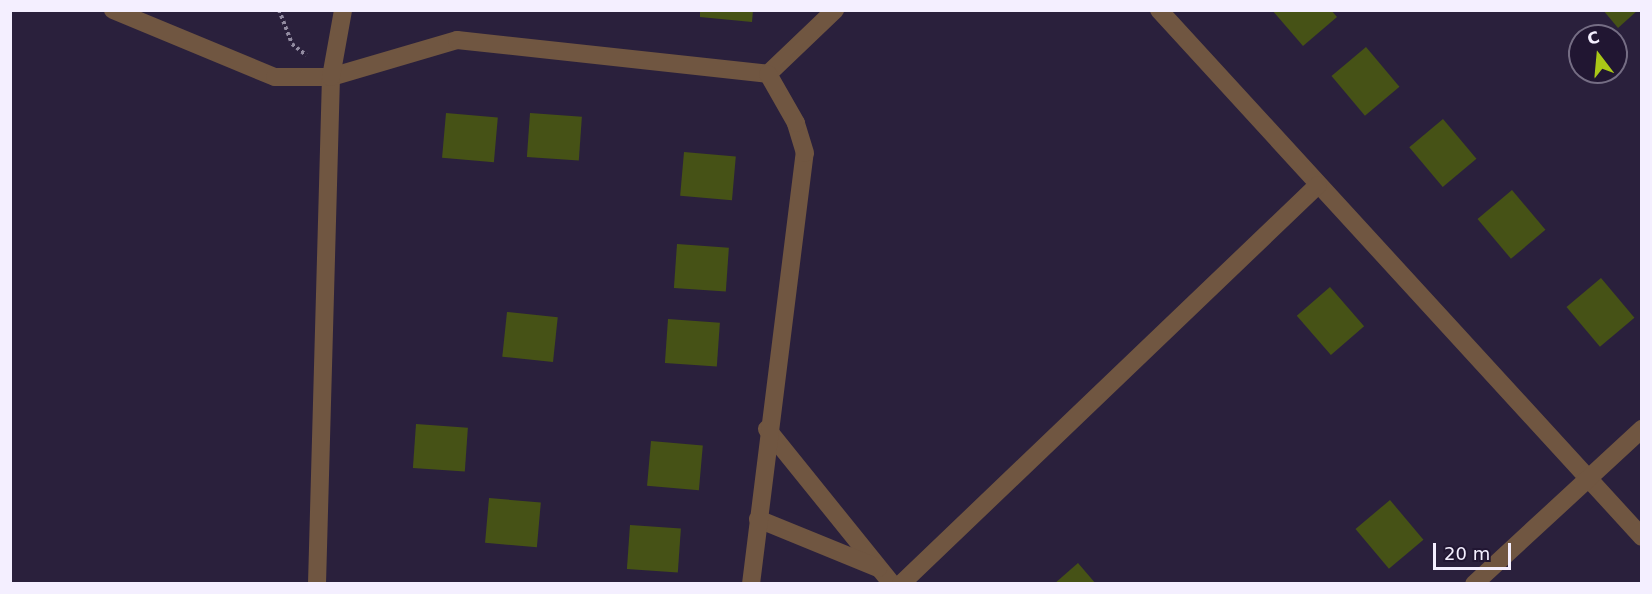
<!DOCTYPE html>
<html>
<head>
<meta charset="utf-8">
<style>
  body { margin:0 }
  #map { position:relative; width:1652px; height:594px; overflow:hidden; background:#2a203c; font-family:"DejaVu Sans",sans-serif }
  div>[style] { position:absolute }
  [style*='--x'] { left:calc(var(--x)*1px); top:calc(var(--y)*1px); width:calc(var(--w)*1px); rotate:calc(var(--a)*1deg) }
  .building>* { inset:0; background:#465216; transform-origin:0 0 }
  .path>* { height:4px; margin-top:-2px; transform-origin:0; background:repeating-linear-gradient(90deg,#928ba1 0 3px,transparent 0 6px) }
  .minor>* { height:18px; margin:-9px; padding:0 9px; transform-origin:9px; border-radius:9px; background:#705641 }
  span { translate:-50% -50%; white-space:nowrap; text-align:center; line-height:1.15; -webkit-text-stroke:4.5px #211632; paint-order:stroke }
  .frame { position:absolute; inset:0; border:12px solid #f4efff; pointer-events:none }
  .north { position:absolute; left:1568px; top:24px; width:60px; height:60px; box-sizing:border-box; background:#211632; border:2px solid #756d84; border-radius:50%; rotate:344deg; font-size:16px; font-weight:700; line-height:24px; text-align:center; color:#f4efff }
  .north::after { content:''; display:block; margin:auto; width:21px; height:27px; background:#aac717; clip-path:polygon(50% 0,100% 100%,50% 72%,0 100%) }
  .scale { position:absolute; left:1433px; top:543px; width:78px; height:27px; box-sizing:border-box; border:3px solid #f4efff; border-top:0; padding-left:8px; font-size:18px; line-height:21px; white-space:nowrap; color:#f4efff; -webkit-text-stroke:4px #211632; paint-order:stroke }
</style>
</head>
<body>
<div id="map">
  <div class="building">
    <div style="clip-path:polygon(700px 10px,753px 10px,752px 22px,700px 17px)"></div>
    <div style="clip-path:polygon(1272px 10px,1331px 10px,1337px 17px,1303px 46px)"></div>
    <div style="clip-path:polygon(1603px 10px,1638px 10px,1618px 28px)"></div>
    <div style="left:1366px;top:47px;width:52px;height:45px;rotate:50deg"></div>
    <div style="left:446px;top:113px;width:52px;height:45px;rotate:5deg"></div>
    <div style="left:530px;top:113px;width:52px;height:44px;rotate:4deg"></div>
    <div style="left:1443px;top:119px;width:52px;height:44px;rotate:50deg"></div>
    <div style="left:684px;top:152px;width:52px;height:44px;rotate:5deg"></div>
    <div style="left:1512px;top:190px;width:52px;height:45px;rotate:50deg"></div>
    <div style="left:677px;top:244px;width:52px;height:44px;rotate:4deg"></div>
    <div style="left:1601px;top:278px;width:52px;height:45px;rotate:50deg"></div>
    <div style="left:1330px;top:287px;width:52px;height:44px;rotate:49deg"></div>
    <div style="left:507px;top:312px;width:51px;height:45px;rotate:6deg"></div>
    <div style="left:668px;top:319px;width:52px;height:44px;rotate:4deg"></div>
    <div style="left:416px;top:424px;width:52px;height:44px;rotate:4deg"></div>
    <div style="left:651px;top:441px;width:52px;height:45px;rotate:5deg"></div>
    <div style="left:489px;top:498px;width:52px;height:45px;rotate:5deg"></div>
    <div style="left:1390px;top:500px;width:52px;height:45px;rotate:50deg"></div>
    <div style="left:630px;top:525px;width:51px;height:44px;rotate:4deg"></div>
    <div style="clip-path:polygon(1078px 563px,1096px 584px,1054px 584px)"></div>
  </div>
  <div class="path">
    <div style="--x:279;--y:10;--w:36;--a:69"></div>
    <div style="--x:292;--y:44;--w:18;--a:38"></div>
  </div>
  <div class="minor">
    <div style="--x:113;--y:10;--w:175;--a:22.5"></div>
    <div style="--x:275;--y:77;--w:56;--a:0"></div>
    <div style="--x:331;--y:77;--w:131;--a:-16.4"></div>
    <div style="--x:457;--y:40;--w:313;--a:6.2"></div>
    <div style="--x:768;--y:74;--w:93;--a:-43.7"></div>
    <div style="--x:1159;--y:10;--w:715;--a:47.49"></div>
    <div style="--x:767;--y:429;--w:199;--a:51.1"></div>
    <div style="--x:758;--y:519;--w:130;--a:22.2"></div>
    <div style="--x:317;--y:584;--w:507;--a:-88.42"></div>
    <div style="--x:331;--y:77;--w:68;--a:-79.8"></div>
    <div style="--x:751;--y:584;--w:434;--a:-82.9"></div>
    <div style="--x:805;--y:153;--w:31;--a:-107"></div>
    <div style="--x:796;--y:123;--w:56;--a:-119.7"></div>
    <div style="--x:901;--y:584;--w:577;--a:-43.74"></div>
    <div style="--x:1474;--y:584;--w:229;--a:-42.7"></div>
  </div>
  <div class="frame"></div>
  <div class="north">С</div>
  <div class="scale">20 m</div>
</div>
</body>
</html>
